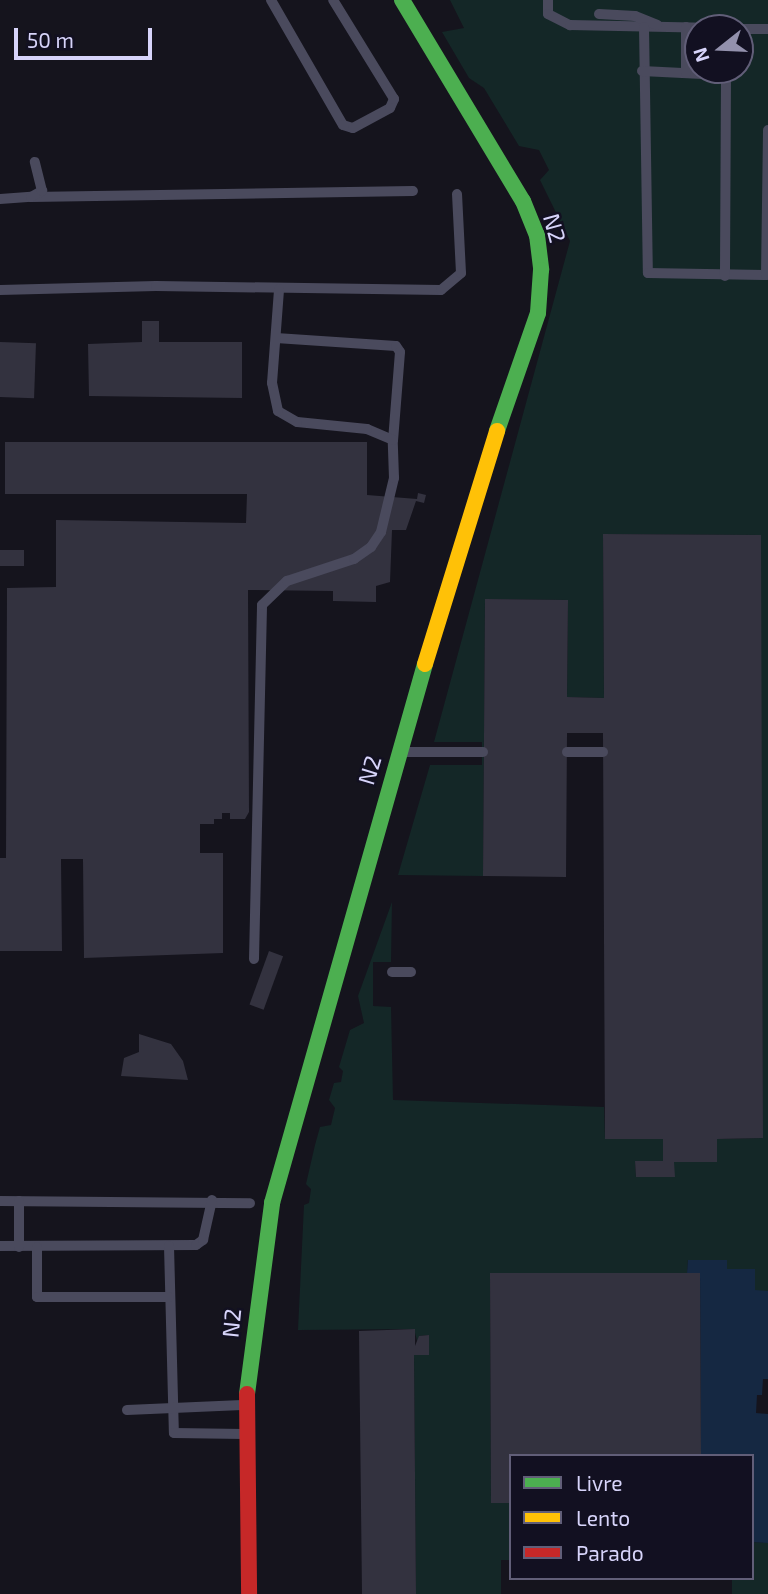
<!DOCTYPE html>
<html>
<head>
<meta charset="utf-8">
<style>
  body { margin:0 }
  #map { position:relative; width:768px; height:1594px; overflow:hidden; background:#15141d; font-family:"Exo 2",sans-serif }
  div>[style] { position:absolute }
  [style*='--x'] { left:calc(var(--x)*1px); top:calc(var(--y)*1px); width:calc(var(--w)*1px); rotate:calc(var(--a)*1deg) }
  .green>* { inset:0; background:#142727 }
  .water>* { inset:0; background:#152842 }
  .building>* { inset:0; background:#33323f; transform-origin:0 0 }
  .lane>* { height:10px; margin:-5px; padding:0 5px; transform-origin:5px; border-radius:5px; background:#4a4a5d }
  .fast>* { height:16px; margin:-8px; padding:0 8px; transform-origin:8px; border-radius:8px; background:#4caf50 }
  .slow>* { height:16px; margin:-8px; padding:0 8px; transform-origin:8px; border-radius:8px; background:#ffc107 }
  .jam>* { height:16px; margin:-8px; padding:0 8px; transform-origin:8px; border-radius:8px; background:#c62828 }
  span { translate:-50% -50%; white-space:nowrap; text-align:center; line-height:1.15; -webkit-text-stroke:5px #121021; paint-order:stroke }
  .street-label { font-size:23px; color:#d7d4fa }
  .legend { position:absolute; left:509px; top:1454px; width:245px; height:126px; box-sizing:border-box; background:#121021; border:2px solid #615e78; margin:0; padding:9px 12px; list-style:none; font-size:21px; color:#d7d4fa }
  .legend li { display:flex; align-items:center; gap:14px; height:35px }
  .legend b { width:35px; border:2px solid #615e78 }
  .north { position:absolute; left:684px; top:14px; width:70px; height:70px; box-sizing:border-box; background:#121021; border:2px solid #615e78; border-radius:50%; rotate:252deg; font-size:19px; font-weight:700; line-height:28px; text-align:center; color:#d7d4fa }
  .north::after { content:''; display:block; margin:auto; width:24px; height:32px; background:#9391ad; clip-path:polygon(50% 0,100% 100%,50% 72%,0 100%) }
  .scale { position:absolute; left:14px; top:28px; width:138px; height:32px; box-sizing:border-box; border:4px solid #d7d4fa; border-top:0; padding-left:9px; font-size:21px; line-height:24px; white-space:nowrap; color:#d7d4fa; -webkit-text-stroke:5px #121021; paint-order:stroke }
</style>
</head>
<body>
<div id="map">
  <div class="green">
    <div style="clip-path:polygon(evenodd,450px 0,768px 0,768px 1291px,754px 1291px,727px 1269px,727px 1261px,688px 1260px,687px 1273px,490px 1273px,491px 1502px,511px 1503px,511px 1560px,501px 1560px,501px 1594px,416px 1594px,414px 1355px,429px 1355px,429px 1335px,419px 1336px,419px 1348px,414px 1329px,298px 1330px,304px 1205px,309px 1203px,311px 1189px,306px 1184px,315px 1145px,320px 1127px,331px 1125px,335px 1108px,329px 1100px,334px 1083px,341px 1082px,343px 1071px,339px 1067px,350px 1030px,364px 1023px,358px 996px,392px 902px,391px 962px,373px 962px,373px 1006px,391px 1007px,393px 1100px,604px 1107px,605px 1139px,663px 1139px,663px 1161px,635px 1161px,636px 1177px,674px 1177px,674px 1162px,717px 1162px,717px 1139px,763px 1138px,760px 535px,603px 534px,604px 698px,567px 697px,568px 600px,485px 599px,483px 876px,398px 875px,430px 765px,482px 765px,482px 742px,434px 742px,570px 241px,540px 180px,549px 170px,539px 150px,519px 146px,484px 88px,469px 78px,442px 32px,464px 28px,450px 0,698px 28px,740px 28px,740px 70px,698px 70px,698px 28px)"></div>
    <div style="clip-path:polygon(752px 1542px,768px 1543px,768px 1594px,732px 1594px,732px 1578px,752px 1578px)"></div>
  </div>
  <div class="water">
    <div style="clip-path:polygon(688px 1260px,727px 1260px,727px 1269px,755px 1269px,755px 1290px,768px 1291px,768px 1379px,763px 1379px,762px 1395px,757px 1395px,756px 1413px,768px 1414px,768px 1543px,752px 1542px,752px 1456px,701px 1456px,700px 1273px,687px 1273px)"></div>
  </div>
  <div class="building">
    <div style="clip-path:polygon(142px 321px,159px 321px,159px 342px,242px 342px,242px 398px,89px 396px,88px 344px,142px 342px)"></div>
    <div style="left:0;top:342px;width:36px;height:55px;rotate:2deg"></div>
    <div style="clip-path:polygon(5px 442px,367px 442px,367px 495px,417px 499px,418px 493px,426px 495px,424px 503px,416px 501px,406px 530px,392px 530px,390px 582px,376px 586px,376px 602px,333px 601px,333px 591px,248px 590px,249px 812px,245px 819px,230px 819px,230px 813px,222px 813px,222px 819px,214px 819px,214px 824px,200px 824px,200px 853px,223px 853px,223px 953px,84px 958px,83px 859px,61px 859px,62px 951px,0 951px,0 858px,6px 858px,7px 588px,56px 587px,56px 520px,246px 523px,247px 494px,5px 494px)"></div>
    <div style="clip-path:polygon(603px 534px,761px 535px,763px 1138px,717px 1139px,717px 1162px,674px 1162px,675px 1177px,636px 1177px,635px 1161px,663px 1161px,663px 1139px,605px 1139px,603px 733px,567px 733px,566px 877px,483px 876px,485px 599px,568px 600px,567px 697px,604px 698px)"></div>
    <div style="left:0;top:550px;width:24px;height:16px"></div>
    <div style="left:269px;top:951px;width:15px;height:57px;rotate:20deg"></div>
    <div style="clip-path:polygon(139px 1034px,171px 1044px,183px 1061px,188px 1080px,121px 1076px,124px 1058px,139px 1052px)"></div>
    <div style="clip-path:polygon(490px 1273px,700px 1273px,701px 1456px,511px 1456px,511px 1503px,491px 1503px)"></div>
    <div style="clip-path:polygon(415px 1329px,415px 1346px,419px 1336px,429px 1335px,429px 1355px,414px 1355px,416px 1594px,362px 1594px,359px 1331px)"></div>
  </div>
  <div class="lane">
    <div style="--x:271;--y:0;--w:144;--a:60.1"></div>
    <div style="--x:343;--y:125;--w:10;--a:17"></div>
    <div style="--x:353;--y:128;--w:42;--a:-28.4"></div>
    <div style="--x:390;--y:108;--w:10;--a:-66"></div>
    <div style="--x:394;--y:99;--w:116;--a:-121.6"></div>
    <div style="--x:548;--y:0;--w:14;--a:90"></div>
    <div style="--x:548;--y:14;--w:25;--a:27"></div>
    <div style="--x:570;--y:25;--w:147;--a:1.2"></div>
    <div style="--x:599;--y:14;--w:36;--a:3"></div>
    <div style="--x:635;--y:16;--w:24;--a:22"></div>
    <div style="--x:644;--y:27;--w:246;--a:89.1"></div>
    <div style="--x:648;--y:273;--w:118;--a:1"></div>
    <div style="--x:766;--y:275;--w:145;--a:-89.2"></div>
    <div style="--x:740;--y:29;--w:28;--a:0"></div>
    <div style="--x:642;--y:71;--w:81;--a:2.8"></div>
    <div style="--x:723;--y:75;--w:5;--a:53"></div>
    <div style="--x:726;--y:79;--w:197;--a:90.3"></div>
    <div style="--x:686;--y:73;--w:46;--a:-90"></div>
    <div style="--x:31;--y:197;--w:382;--a:-0.9"></div>
    <div style="--x:0;--y:199;--w:31;--a:-4"></div>
    <div style="--x:31;--y:197;--w:13;--a:-29"></div>
    <div style="--x:42;--y:191;--w:30;--a:-104"></div>
    <div style="--x:0;--y:290;--w:156;--a:-1.5"></div>
    <div style="--x:156;--y:286;--w:285;--a:0.8"></div>
    <div style="--x:441;--y:290;--w:26;--a:-40"></div>
    <div style="--x:461;--y:273;--w:79;--a:-92.9"></div>
    <div style="--x:276;--y:338;--w:120;--a:3.8"></div>
    <div style="--x:396;--y:346;--w:7;--a:56"></div>
    <div style="--x:400;--y:352;--w:88;--a:94.5"></div>
    <div style="--x:400;--y:752;--w:83;--a:0"></div>
    <div style="--x:567;--y:752;--w:36;--a:0"></div>
    <div style="--x:254;--y:959;--w:354;--a:-88.7"></div>
    <div style="--x:262;--y:605;--w:35;--a:-44"></div>
    <div style="--x:287;--y:581;--w:71;--a:-18.2"></div>
    <div style="--x:354;--y:559;--w:21;--a:-35"></div>
    <div style="--x:371;--y:547;--w:18;--a:-56"></div>
    <div style="--x:381;--y:532;--w:56;--a:-76.5"></div>
    <div style="--x:394;--y:478;--w:38;--a:-92"></div>
    <div style="--x:393;--y:440;--w:28;--a:-157"></div>
    <div style="--x:367;--y:429;--w:70;--a:-174.3"></div>
    <div style="--x:297;--y:422;--w:22;--a:-150"></div>
    <div style="--x:278;--y:411;--w:29;--a:-102"></div>
    <div style="--x:272;--y:383;--w:94;--a:-85.7"></div>
    <div style="--x:392;--y:972;--w:19;--a:0"></div>
    <div style="--x:0;--y:1201;--w:250;--a:0.5"></div>
    <div style="--x:0;--y:1246;--w:196;--a:-0.3"></div>
    <div style="--x:196;--y:1245;--w:9;--a:-36"></div>
    <div style="--x:203;--y:1240;--w:41;--a:-77.3"></div>
    <div style="--x:169;--y:1246;--w:187;--a:88.5"></div>
    <div style="--x:174;--y:1433;--w:70;--a:0.8"></div>
    <div style="--x:19;--y:1247;--w:46;--a:-90"></div>
    <div style="--x:37;--y:1247;--w:50;--a:90"></div>
    <div style="--x:37;--y:1297;--w:132;--a:0"></div>
    <div style="--x:127;--y:1410;--w:115;--a:-2.5"></div>
  </div>
  <div class="fast">
    <div style="--x:402;--y:0;--w:235;--a:59"></div>
    <div style="--x:523;--y:201;--w:37;--a:68"></div>
    <div style="--x:537;--y:235;--w:35;--a:83"></div>
    <div style="--x:541;--y:270;--w:43;--a:94"></div>
    <div style="--x:538;--y:313;--w:125;--a:109.2"></div>
    <div style="--x:247;--y:1394;--w:193;--a:-82.5"></div>
    <div style="--x:272;--y:1203;--w:560;--a:-74.15"></div>
  </div>
  <div class="slow">
    <div style="--x:425;--y:664;--w:244;--a:-72.8"></div>
  </div>
  <div class="jam">
    <div style="--x:247;--y:1394;--w:200;--a:89.4"></div>
  </div>
  <div class="street-label">
    <span style="left:555px;top:228px;rotate:75deg">N2</span>
    <span style="left:369px;top:770px;rotate:-73deg">N2</span>
    <span style="left:231px;top:1323px;rotate:-84deg">N2</span>
  </div>
  <ul class="legend">
  <li><b style="height:9px;background:#4caf50"></b>Livre</li>
  <li><b style="height:9px;background:#ffc107"></b>Lento</li>
  <li><b style="height:9px;background:#c62828"></b>Parado</li>
  </ul>
  <div class="north">N</div>
  <div class="scale">50 m</div>
</div>
</body>
</html>
